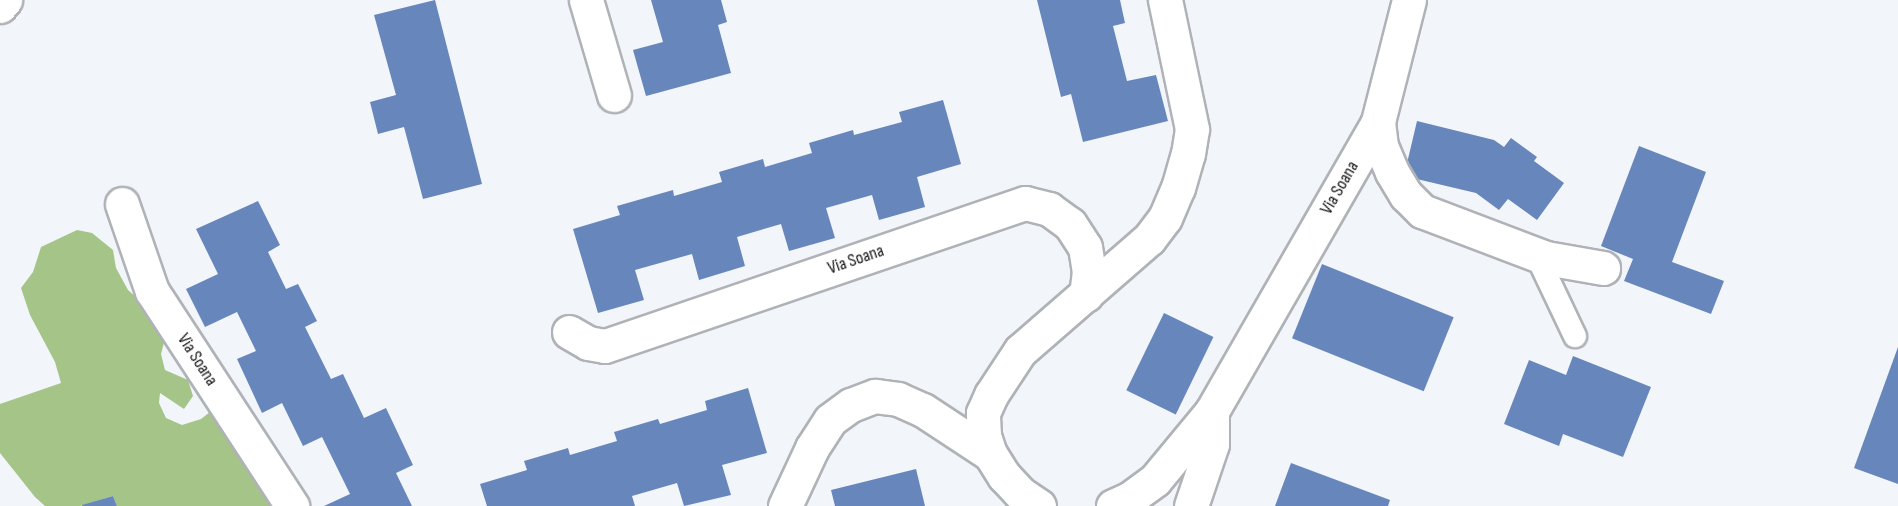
<!DOCTYPE html>
<html>
<head>
<meta charset="utf-8">
<style>
  body { margin:0 }
  #map { position:relative; width:1898px; height:506px; overflow:hidden; background:#f2f5fa; font-family:"Sofia Sans Condensed",sans-serif }
  div>[style] { position:absolute }
  [style*='--x'] { left:calc(var(--x)*1px); top:calc(var(--y)*1px); width:calc(var(--w)*1px); rotate:calc(var(--a)*1deg) }
  .forest>* { inset:0; background:#a5c488 }
  .building>* { inset:0; background:#6786bb; transform-origin:0 0 }
  .roads { filter:drop-shadow(2px 0 #afb2b6) drop-shadow(-2px 0 #afb2b6) drop-shadow(0 2px #afb2b6) drop-shadow(0 -2px #afb2b6) }
  .service>* { height:22px; margin:-11px; padding:0 11px; transform-origin:11px; border-radius:11px; background:#fff }
  .minor>* { height:33px; margin:-16.5px; padding:0 16.5px; transform-origin:16.5px; border-radius:16.5px; background:#fff }
  span { translate:-50% -50%; white-space:nowrap; text-align:center; line-height:1.15; -webkit-text-stroke:4.5px #fff; paint-order:stroke }
  .street-label { font-size:18px; color:#151618 }
</style>
</head>
<body>
<div id="map">
  <div class="forest">
    <div style="clip-path:polygon(77px 230px,92px 233px,113px 250px,116px 268px,128px 290px,151px 310px,166px 335px,161px 354px,165px 370px,188px 380px,193px 396px,184px 409px,160px 393px,159px 403px,166px 418px,182px 425px,201px 419px,210px 412px,270px 506px,117px 506px,113px 496px,80px 506px,45px 506px,35px 497px,0 453px,0 404px,61px 383px,55px 362px,30px 315px,21px 288px,33px 272px,41px 247px)"></div>
  </div>
  <div class="building">
    <div style="clip-path:polygon(435px 0,482px 184px,423px 199px,404px 127px,378px 134px,370px 102px,396px 95px,374px 15px)"></div>
    <div style="clip-path:polygon(651px 0,721px 0,727px 22px,718px 25px,731px 73px,646px 96px,633px 50px,663px 42px)"></div>
    <div style="clip-path:polygon(1037px 0,1120px 0,1125px 23px,1113px 26px,1127px 81px,1156px 75px,1168px 121px,1083px 142px,1071px 94px,1061px 97px)"></div>
    <div style="clip-path:polygon(943px 100px,961px 164px,917px 177px,925px 207px,879px 220px,872px 195px,826px 208px,835px 238px,789px 251px,781px 224px,737px 237px,745px 266px,699px 280px,692px 254px,635px 270px,644px 300px,598px 313px,573px 229px,620px 215px,617px 206px,673px 190px,674px 196px,722px 182px,719px 172px,763px 159px,765px 167px,812px 153px,809px 143px,853px 130px,854px 135px,902px 122px,899px 112px)"></div>
    <div style="clip-path:polygon(1417px 121px,1494px 140px,1504px 147px,1511px 138px,1537px 157px,1534px 161px,1564px 183px,1537px 220px,1508px 199px,1499px 210px,1476px 193px,1404px 176px)"></div>
    <div style="clip-path:polygon(1639px 146px,1706px 172px,1672px 262px,1724px 281px,1711px 314px,1624px 281px,1633px 259px,1601px 246px)"></div>
    <div style="clip-path:polygon(258px 201px,280px 245px,268px 252px,286px 289px,298px 284px,317px 321px,305px 327px,331px 379px,343px 374px,364px 418px,386px 408px,413px 465px,396px 473px,412px 506px,324px 506px,350px 494px,322px 437px,303px 446px,282px 403px,262px 413px,237px 359px,256px 351px,237px 312px,205px 327px,186px 289px,218px 274px,196px 229px)"></div>
    <div style="left:1322px;top:264px;width:142px;height:80px;rotate:22deg"></div>
    <div style="left:1164px;top:313px;width:55px;height:86px;rotate:26deg"></div>
    <div style="clip-path:polygon(1898px 347px,1898px 484px,1854px 468px)"></div>
    <div style="clip-path:polygon(1573px 356px,1651px 387px,1623px 457px,1563px 434px,1559px 446px,1504px 424px,1529px 360px,1566px 375px)"></div>
    <div style="clip-path:polygon(748px 388px,767px 453px,722px 465px,731px 495px,684px 506px,677px 483px,632px 496px,635px 506px,487px 506px,480px 484px,527px 470px,524px 461px,568px 448px,570px 455px,617px 441px,614px 432px,658px 419px,660px 424px,707px 410px,705px 401px)"></div>
    <div style="clip-path:polygon(1291px 463px,1390px 500px,1388px 506px,1275px 506px)"></div>
    <div style="clip-path:polygon(916px 469px,925px 506px,835px 506px,831px 490px)"></div>
    <div style="clip-path:polygon(113px 496px,117px 506px,82px 506px,82px 505px)"></div>
  </div>
  <div class="roads">
    <div class="service">
      <div style="--x:1536;--y:254;--w:91;--a:64.6"></div>
    </div>
    <div class="minor">
      <div style="--x:586;--y:0;--w:99;--a:73.6"></div>
      <div style="--x:1409;--y:0;--w:126;--a:104.3"></div>
      <div style="--x:1378;--y:122;--w:24;--a:83"></div>
      <div style="--x:1381;--y:146;--w:28;--a:67"></div>
      <div style="--x:1392;--y:172;--w:27;--a:59"></div>
      <div style="--x:1406;--y:195;--w:23;--a:45"></div>
      <div style="--x:1422;--y:211;--w:133;--a:20.8"></div>
      <div style="--x:1546;--y:258;--w:58;--a:10"></div>
      <div style="--x:0;--y:6;--w:8;--a:-50"></div>
      <div style="--x:122;--y:204;--w:92;--a:71"></div>
      <div style="--x:152;--y:291;--w:257;--a:56.9"></div>
      <div style="--x:569;--y:332;--w:22;--a:30"></div>
      <div style="--x:588;--y:343;--w:17;--a:10"></div>
      <div style="--x:605;--y:346;--w:444;--a:-18.8"></div>
      <div style="--x:1025;--y:203;--w:25;--a:14"></div>
      <div style="--x:1049;--y:209;--w:26;--a:36"></div>
      <div style="--x:1070;--y:224;--w:27;--a:57"></div>
      <div style="--x:1085;--y:247;--w:24;--a:81"></div>
      <div style="--x:1089;--y:271;--w:24;--a:97"></div>
      <div style="--x:785;--y:506;--w:64;--a:-65"></div>
      <div style="--x:812;--y:448;--w:33;--a:-57"></div>
      <div style="--x:830;--y:420;--w:26;--a:-36"></div>
      <div style="--x:851;--y:405;--w:26;--a:-21"></div>
      <div style="--x:875;--y:396;--w:23;--a:7"></div>
      <div style="--x:898;--y:399;--w:27;--a:24"></div>
      <div style="--x:923;--y:410;--w:80;--a:33.3"></div>
      <div style="--x:1039;--y:506;--w:22;--a:-146"></div>
      <div style="--x:1021;--y:494;--w:25;--a:-133"></div>
      <div style="--x:1004;--y:476;--w:26;--a:-122"></div>
      <div style="--x:990;--y:454;--w:20;--a:-108"></div>
      <div style="--x:984;--y:435;--w:22;--a:-93"></div>
      <div style="--x:983;--y:413;--w:20;--a:-66"></div>
      <div style="--x:991;--y:395;--w:53;--a:-56.6"></div>
      <div style="--x:1020;--y:351;--w:171;--a:-41"></div>
      <div style="--x:1149;--y:239;--w:26;--a:-53"></div>
      <div style="--x:1165;--y:218;--w:33;--a:-67"></div>
      <div style="--x:1178;--y:188;--w:35;--a:-74"></div>
      <div style="--x:1188;--y:154;--w:25;--a:-81"></div>
      <div style="--x:1192;--y:129;--w:132;--a:-101.8"></div>
      <div style="--x:1113;--y:506;--w:17;--a:-24"></div>
      <div style="--x:1129;--y:499;--w:32;--a:-36"></div>
      <div style="--x:1155;--y:480;--w:89;--a:-50.4"></div>
      <div style="--x:1212;--y:411;--w:333;--a:-60.1"></div>
      <div style="--x:1191;--y:506;--w:65;--a:-71.3"></div>
      <div style="--x:1212;--y:444;--w:33;--a:-90"></div>
    </div>
  </div>
  <div class="street-label">
    <span style="left:1340px;top:188px;rotate:-60deg">Via Soana</span>
    <span style="left:856px;top:260px;rotate:-19deg">Via Soana</span>
    <span style="left:197px;top:360px;rotate:57deg">Via Soana</span>
  </div>
</div>
</body>
</html>
